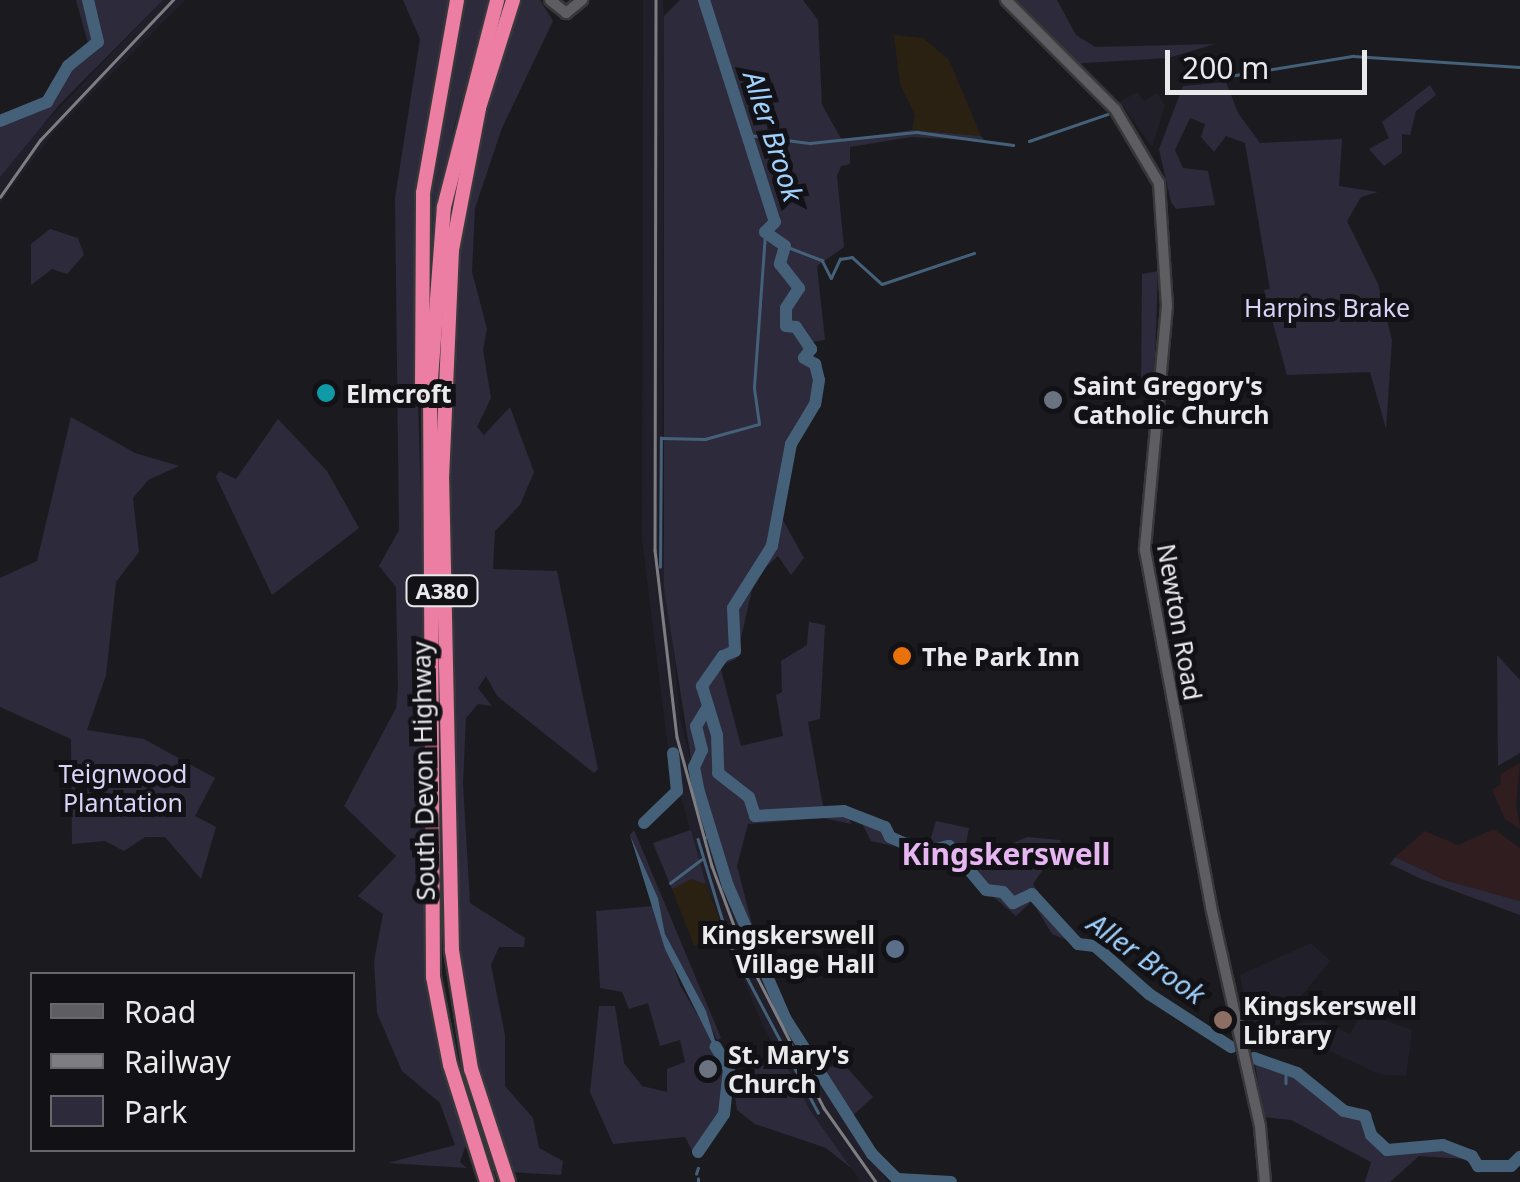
<!DOCTYPE html>
<html>
<head>
<meta charset="utf-8">
<style>
  body { margin:0 }
  #map { position:relative; width:1520px; height:1182px; overflow:hidden; background:#1b1b1f; font-family:"Noto Sans",sans-serif }
  div>[style] { position:absolute }
  [style*='--x'] { left:calc(var(--x)*1px); top:calc(var(--y)*1px); width:calc(var(--w)*1px); rotate:calc(var(--a)*1deg) }
  .built>* { inset:0; background:#211f29 }
  .industrial>* { inset:0; background:#2b2112 }
  .education>* { inset:0; background:#2f1d20 }
  .green>* { inset:0; background:#2d2a3c }
  .water>* { inset:0; background:#456179 }
  .stream>* { height:2.5px; margin:-1.25px; padding:0 1.25px; transform-origin:1.25px; border-radius:1.25px; background:#456179 }
  .river>* { height:12px; margin:-6px; padding:0 6px; transform-origin:6px; border-radius:6px; background:#456179 }
  .roads { filter:drop-shadow(2px 0 #38383b) drop-shadow(-2px 0 #38383b) drop-shadow(0 2px #38383b) drop-shadow(0 -2px #38383b) }
  .minor>* { height:10px; margin:-5px; padding:0 5px; transform-origin:5px; border-radius:5px; background:#5d5d62 }
  .highway>* { height:14px; margin:-7px; padding:0 7px; transform-origin:7px; border-radius:7px; background:#eb7ea2 }
  .rail>* { height:2.5px; margin:-1.25px; padding:0 1.25px; transform-origin:1.25px; border-radius:1.25px; background:#7e7e82 }
  .dots>* { width:28px; height:28px; translate:-50% -50%; box-sizing:border-box; border:5px solid #121216; border-radius:50% }
  span { translate:-50% -50%; white-space:nowrap; text-align:center; line-height:1.15; -webkit-text-stroke:10px #121216; paint-order:stroke }
  .shield-label span { padding:2px 8px; background:#121216; border:2px solid; border-radius:8px; -webkit-text-stroke-width:0 }
  .shield-label { font-size:22px; color:#eaeaed; font-weight:700 }
  .park-label { font-size:25px; color:#d8d3f7 }
  .poi-label { font-size:25px; color:#eaeaed; font-weight:700 }
  .left { translate:0 -50%; text-align:left }
  .right { translate:-100% -50%; text-align:right }
  .street-label { font-size:25px; color:#eaeaed }
  .water-label { font-size:28px; color:#9fd1fe; font-style:italic }
  .quarter-label { font-size:30px; color:#e8b5f3; font-weight:700 }
  .legend { position:absolute; left:30px; top:972px; width:325px; height:180px; box-sizing:border-box; background:#121216; border:2px solid #68686c; margin:0; padding:12px 18px; list-style:none; font-size:30px; color:#eaeaed }
  .legend li { display:flex; align-items:center; gap:20px; height:50px }
  .legend b { width:50px; border:2px solid #68686c }
  .scale { position:absolute; left:1165px; top:50px; width:202px; height:45px; box-sizing:border-box; border:5px solid #eaeaed; border-top:0; padding-left:12px; font-size:30px; line-height:35px; white-space:nowrap; color:#eaeaed; -webkit-text-stroke:8px #121216; paint-order:stroke }
</style>
</head>
<body>
<div id="map">
  <div class="built">
    <div style="clip-path:polygon(163px 0,185px 0,54px 132px,0 203px,0 177px,22px 147px)"></div>
    <div style="clip-path:polygon(643px 0,663px 0,664px 16px,662px 525px,680px 718px,711px 842px,769px 991px,888px 1182px,861px 1182px,810px 1110px,762px 1024px,706px 884px,669px 756px,642px 539px)"></div>
    <div style="clip-path:polygon(1137px 92px,1144px 101px,1157px 93px,1165px 106px,1152px 147px,1120px 102px)"></div>
    <div style="clip-path:polygon(1311px 943px,1330px 961px,1277px 1026px,1324px 1021px,1350px 1034px,1362px 1012px,1412px 1030px,1406px 1076px,1379px 1074px,1276px 1026px,1248px 1022px,1240px 975px)"></div>
  </div>
  <div class="industrial">
    <div style="clip-path:polygon(894px 35px,923px 38px,949px 60px,981px 136px,912px 130px,915px 115px,900px 84px)"></div>
    <div style="clip-path:polygon(691px 878px,706px 884px,725px 934px,694px 946px,672px 889px)"></div>
  </div>
  <div class="education">
    <div style="clip-path:polygon(1520px 763px,1516px 804px,1520px 829px,1505px 819px,1492px 790px,1501px 784px,1500px 774px)"></div>
    <div style="clip-path:polygon(1494px 829px,1520px 848px,1520px 901px,1444px 880px,1395px 857px,1425px 831px,1458px 845px)"></div>
  </div>
  <div class="green">
    <div style="clip-path:polygon(76px 0,163px 0,60px 104px,0 177px,0 121px,47px 101px,88px 43px)"></div>
    <div style="clip-path:polygon(403px 0,453px 0,438px 77px,416px 346px,437px 972px,468px 1139px,460px 1162px,467px 1168px,388px 1163px,455px 1145px,440px 1103px,402px 1071px,377px 1013px,374px 961px,383px 914px,358px 896px,396px 856px,344px 806px,396px 708px,398px 688px,396px 587px,379px 566px,399px 530px,395px 198px,420px 39px)"></div>
    <div style="clip-path:polygon(461px 0,489px 0,453px 131px,429px 277px,429px 181px)"></div>
    <div style="clip-path:polygon(499px 0,508px 0,448px 252px,437px 499px,445px 917px,500px 1172px,493px 1171px,485px 1149px,460px 1064px,440px 918px,436px 335px,455px 153px)"></div>
    <div style="clip-path:polygon(518px 0,540px 0,553px 21px,502px 128px,475px 208px,472px 272px,487px 329px,483px 350px,491px 398px,477px 427px,484px 435px,510px 407px,534px 472px,520px 505px,495px 531px,493px 569px,557px 571px,598px 769px,594px 773px,497px 696px,486px 676px,478px 688px,492px 706px,478px 704px,466px 718px,463px 783px,470px 903px,525px 938px,524px 947px,499px 947px,491px 965px,505px 1035px,505px 1086px,533px 1118px,539px 1148px,563px 1161px,561px 1175px,508px 1172px,481px 1082px,459px 974px,446px 451px,458px 241px,485px 108px)"></div>
    <div style="clip-path:polygon(680px 0,803px 0,818px 20px,822px 105px,842px 140px,912px 130px,981px 136px,985px 141px,911px 137px,850px 147px,850px 164px,841px 166px,837px 176px,844px 247px,817px 266px,825px 340px,812px 342px,812px 362px,821px 387px,785px 459px,779px 513px,804px 558px,791px 575px,778px 556px,755px 577px,736px 659px,720px 666px,741px 746px,783px 736px,776px 695px,782px 692px,781px 661px,807px 645px,809px 622px,825px 625px,820px 719px,808px 722px,823px 806px,847px 808px,851px 824px,823px 818px,748px 824px,737px 866px,752px 924px,741px 928px,696px 791px,664px 588px,664px 16px)"></div>
    <div style="clip-path:polygon(1006px 0,1057px 0,1076px 35px,1095px 47px,1215px 44px,1168px 58px,1069px 64px)"></div>
    <div style="clip-path:polygon(1226px 82px,1238px 113px,1260px 143px,1342px 139px,1339px 186px,1378px 192px,1361px 197px,1347px 221px,1378px 284px,1392px 340px,1386px 429px,1370px 372px,1287px 375px,1264px 290px,1270px 289px,1245px 143px,1226px 136px,1214px 152px,1201px 137px,1205px 124px,1190px 118px,1175px 150px,1183px 168px,1208px 171px,1215px 205px,1176px 209px,1171px 202px,1159px 149px,1183px 86px)"></div>
    <div style="clip-path:polygon(1430px 85px,1436px 95px,1416px 111px,1410px 135px,1402px 134px,1402px 153px,1384px 166px,1369px 149px,1389px 138px,1382px 122px)"></div>
    <div style="clip-path:polygon(50px 229px,78px 238px,84px 255px,67px 274px,52px 269px,31px 285px,31px 244px)"></div>
    <div style="clip-path:polygon(1158px 271px,1154px 385px,1141px 388px,1142px 274px)"></div>
    <div style="clip-path:polygon(71px 417px,135px 453px,179px 466px,148px 480px,133px 498px,139px 552px,116px 582px,106px 675px,87px 730px,144px 739px,215px 778px,195px 816px,216px 827px,201px 879px,165px 837px,145px 837px,124px 851px,105px 841px,72px 844px,71px 739px,0 707px,0 578px,37px 561px)"></div>
    <div style="clip-path:polygon(278px 419px,327px 471px,359px 528px,272px 595px,216px 477px,219px 471px,236px 479px)"></div>
    <div style="clip-path:polygon(1497px 655px,1520px 680px,1520px 753px,1498px 766px)"></div>
    <div style="clip-path:polygon(856px 812px,890px 824px,893px 835px,930px 841px,936px 821px,969px 828px,965px 848px,974px 863px,990px 862px,994px 851px,1027px 837px,1060px 840px,1065px 855px,1055px 869px,1046px 865px,1033px 884px,1053px 919px,1084px 947px,1052px 934px,1032px 901px,1016px 916px,948px 858px,871px 841px)"></div>
    <div style="clip-path:polygon(634px 830px,721px 1038px,717px 1040px,665px 934px,658px 898px,630px 835px)"></div>
    <div style="clip-path:polygon(691px 830px,706px 884px,691px 879px,672px 889px,653px 843px)"></div>
    <div style="clip-path:polygon(1395px 857px,1444px 880px,1520px 901px,1520px 915px,1419px 878px,1390px 864px)"></div>
    <div style="clip-path:polygon(653px 906px,680px 985px,729px 1069px,721px 1123px,694px 1155px,685px 1137px,613px 1144px,590px 1092px,599px 1006px,615px 1006px,624px 1063px,642px 1086px,667px 1092px,667px 1069px,685px 1062px,680px 1040px,660px 1046px,648px 1003px,629px 1009px,622px 992px,600px 988px,596px 911px)"></div>
    <div style="clip-path:polygon(780px 1054px,810px 1110px,851px 1168px,826px 1148px,755px 1124px,737px 1110px,735px 1097px,751px 1091px,750px 1067px)"></div>
    <div style="clip-path:polygon(1254px 1058px,1297px 1073px,1344px 1111px,1365px 1116px,1371px 1135px,1387px 1150px,1443px 1145px,1472px 1156px,1478px 1166px,1508px 1166px,1476px 1170px,1465px 1159px,1419px 1156px,1390px 1182px,1365px 1182px,1371px 1162px,1291px 1120px,1264px 1117px)"></div>
    <div style="clip-path:polygon(841px 1061px,873px 1097px,846px 1122px,816px 1075px)"></div>
  </div>
  <div class="water">
    <div style="clip-path:polygon(630px 835px,658px 898px,665px 934px,706px 1011px,722px 1063px,665px 949px)"></div>
  </div>
  <div class="stream">
    <div style="--x:1223;--y:77;--w:132;--a:-9.2"></div>
    <div style="--x:1353;--y:56;--w:167;--a:3.8"></div>
    <div style="--x:749;--y:135;--w:62;--a:7.5"></div>
    <div style="--x:810;--y:143;--w:108;--a:-5.9"></div>
    <div style="--x:917;--y:132;--w:97;--a:7.7"></div>
    <div style="--x:1029;--y:141;--w:83;--a:-18.9"></div>
    <div style="--x:785;--y:246;--w:40;--a:21"></div>
    <div style="--x:822;--y:260;--w:20;--a:63"></div>
    <div style="--x:831;--y:278;--w:21;--a:-65"></div>
    <div style="--x:840;--y:259;--w:12;--a:-9"></div>
    <div style="--x:852;--y:257;--w:40;--a:42"></div>
    <div style="--x:882;--y:284;--w:97;--a:-18.6"></div>
    <div style="--x:660;--y:567;--w:129;--a:-89.6"></div>
    <div style="--x:661;--y:438;--w:44;--a:1.3"></div>
    <div style="--x:705;--y:439;--w:56;--a:-15.5"></div>
    <div style="--x:759;--y:424;--w:37;--a:-98"></div>
    <div style="--x:754;--y:387;--w:155;--a:-85.9"></div>
    <div style="--x:706;--y:837;--w:5;--a:-11"></div>
    <div style="--x:698;--y:839;--w:97;--a:73.2"></div>
    <div style="--x:670;--y:883;--w:39;--a:-37"></div>
    <div style="--x:731;--y:947;--w:187;--a:62.2"></div>
    <div style="--x:1286;--y:1070;--w:13;--a:90"></div>
    <div style="--x:696;--y:1174;--w:6;--a:-72"></div>
    <div style="--x:698;--y:1182;--w:3;--a:-90"></div>
  </div>
  <div class="river">
    <div style="--x:704;--y:0;--w:233;--a:72.3"></div>
    <div style="--x:775;--y:222;--w:14;--a:135"></div>
    <div style="--x:765;--y:232;--w:24;--a:35"></div>
    <div style="--x:785;--y:246;--w:19;--a:106"></div>
    <div style="--x:780;--y:264;--w:31;--a:52"></div>
    <div style="--x:799;--y:288;--w:24;--a:123"></div>
    <div style="--x:786;--y:308;--w:18;--a:90"></div>
    <div style="--x:786;--y:326;--w:10;--a:6"></div>
    <div style="--x:796;--y:327;--w:27;--a:56"></div>
    <div style="--x:811;--y:349;--w:11;--a:128"></div>
    <div style="--x:804;--y:358;--w:13;--a:29"></div>
    <div style="--x:815;--y:364;--w:16;--a:76"></div>
    <div style="--x:819;--y:380;--w:24;--a:99"></div>
    <div style="--x:815;--y:404;--w:47;--a:121"></div>
    <div style="--x:791;--y:444;--w:104;--a:100.6"></div>
    <div style="--x:772;--y:546;--w:73;--a:122.2"></div>
    <div style="--x:733;--y:608;--w:43;--a:87.3"></div>
    <div style="--x:735;--y:651;--w:13;--a:157"></div>
    <div style="--x:723;--y:656;--w:37;--a:125"></div>
    <div style="--x:702;--y:686;--w:51;--a:73"></div>
    <div style="--x:717;--y:735;--w:38;--a:88"></div>
    <div style="--x:718;--y:773;--w:39;--a:38"></div>
    <div style="--x:749;--y:797;--w:20;--a:72"></div>
    <div style="--x:755;--y:816;--w:89;--a:-3.2"></div>
    <div style="--x:844;--y:811;--w:44;--a:21.3"></div>
    <div style="--x:885;--y:827;--w:11;--a:63"></div>
    <div style="--x:890;--y:837;--w:36;--a:24"></div>
    <div style="--x:923;--y:852;--w:27;--a:-13"></div>
    <div style="--x:949;--y:846;--w:57;--a:49.9"></div>
    <div style="--x:986;--y:890;--w:17;--a:7"></div>
    <div style="--x:1003;--y:892;--w:15;--a:48"></div>
    <div style="--x:1013;--y:903;--w:21;--a:-25"></div>
    <div style="--x:1032;--y:894;--w:68;--a:47.4"></div>
    <div style="--x:1078;--y:944;--w:17;--a:7"></div>
    <div style="--x:1095;--y:946;--w:72;--a:41.6"></div>
    <div style="--x:1149;--y:994;--w:98;--a:32.9"></div>
    <div style="--x:0;--y:121;--w:51;--a:-22"></div>
    <div style="--x:47;--y:102;--w:42;--a:-59.7"></div>
    <div style="--x:68;--y:66;--w:38;--a:-39"></div>
    <div style="--x:98;--y:42;--w:43;--a:-103.4"></div>
    <div style="--x:707;--y:708;--w:21;--a:121"></div>
    <div style="--x:696;--y:726;--w:25;--a:76"></div>
    <div style="--x:702;--y:750;--w:19;--a:115"></div>
    <div style="--x:694;--y:767;--w:25;--a:79"></div>
    <div style="--x:699;--y:792;--w:98;--a:72.9"></div>
    <div style="--x:728;--y:886;--w:144;--a:66.6"></div>
    <div style="--x:785;--y:1018;--w:161;--a:57.4"></div>
    <div style="--x:872;--y:1154;--w:35;--a:45"></div>
    <div style="--x:897;--y:1179;--w:54;--a:3.2"></div>
    <div style="--x:644;--y:823;--w:46;--a:-44.1"></div>
    <div style="--x:677;--y:791;--w:38;--a:-96"></div>
    <div style="--x:1254;--y:1058;--w:46;--a:19.2"></div>
    <div style="--x:1297;--y:1073;--w:60;--a:39"></div>
    <div style="--x:1344;--y:1111;--w:22;--a:13"></div>
    <div style="--x:1365;--y:1116;--w:20;--a:72"></div>
    <div style="--x:1371;--y:1135;--w:22;--a:43"></div>
    <div style="--x:1387;--y:1150;--w:56;--a:-5.1"></div>
    <div style="--x:1443;--y:1145;--w:31;--a:21"></div>
    <div style="--x:1472;--y:1156;--w:12;--a:59"></div>
    <div style="--x:1478;--y:1166;--w:33;--a:0"></div>
    <div style="--x:1511;--y:1166;--w:13;--a:-45"></div>
    <div style="--x:698;--y:1152;--w:46;--a:-55.6"></div>
    <div style="--x:724;--y:1114;--w:45;--a:-83.7"></div>
    <div style="--x:729;--y:1069;--w:26;--a:-121"></div>
  </div>
  <div class="roads">
    <div class="minor">
      <div style="--x:550;--y:0;--w:21;--a:39"></div>
      <div style="--x:566;--y:13;--w:21;--a:-39"></div>
      <div style="--x:1006;--y:0;--w:154;--a:45"></div>
      <div style="--x:1115;--y:109;--w:86;--a:59.3"></div>
      <div style="--x:1159;--y:183;--w:123;--a:86.3"></div>
      <div style="--x:1167;--y:306;--w:245;--a:95.2"></div>
      <div style="--x:1145;--y:550;--w:363;--a:79.5"></div>
      <div style="--x:1211;--y:907;--w:225;--a:77.4"></div>
      <div style="--x:1260;--y:1127;--w:55;--a:84.8"></div>
    </div>
    <div class="highway">
      <div style="--x:422;--y:391;--w:198;--a:-89.7"></div>
      <div style="--x:423;--y:193;--w:196;--a:-80"></div>
      <div style="--x:487;--y:1182;--w:123;--a:-107.5"></div>
      <div style="--x:450;--y:1065;--w:90;--a:-100.9"></div>
      <div style="--x:433;--y:977;--w:585;--a:-90.29"></div>
      <div style="--x:430;--y:392;--w:186;--a:-85.7"></div>
      <div style="--x:444;--y:207;--w:214;--a:-75.6"></div>
      <div style="--x:508;--y:1182;--w:119;--a:-108.1"></div>
      <div style="--x:471;--y:1069;--w:120;--a:-99.1"></div>
      <div style="--x:452;--y:951;--w:472;--a:-91.2"></div>
      <div style="--x:442;--y:479;--w:229;--a:-87.5"></div>
      <div style="--x:452;--y:250;--w:145;--a:-79.2"></div>
      <div style="--x:479;--y:108;--w:113;--a:-72.5"></div>
    </div>
  </div>
  <div class="rail">
    <div style="--x:656;--y:0;--w:550;--a:90.1"></div>
    <div style="--x:655;--y:550;--w:188;--a:83.3"></div>
    <div style="--x:677;--y:737;--w:134;--a:74.8"></div>
    <div style="--x:712;--y:866;--w:86;--a:69.7"></div>
    <div style="--x:742;--y:947;--w:181;--a:63"></div>
    <div style="--x:824;--y:1108;--w:90;--a:54.9"></div>
    <div style="--x:0;--y:197;--w:70;--a:-54.9"></div>
    <div style="--x:40;--y:140;--w:193;--a:-46.5"></div>
  </div>
  <div class="dots">
    <div style="left:326px;top:393px;background:#0f9aa8"></div>
    <div style="left:1053px;top:400px;background:#6b7280"></div>
    <div style="left:902px;top:656px;background:#e8710a"></div>
    <div style="left:895px;top:949px;background:#5c6f8a"></div>
    <div style="left:1223px;top:1020px;background:#8d6e63"></div>
    <div style="left:708px;top:1069px;background:#6b7280"></div>
  </div>
  <div class="shield-label">
    <span style="left:442px;top:591px">A380</span>
  </div>
  <div class="park-label">
    <span style="left:1327px;top:307px">Harpins Brake</span>
    <span style="left:123px;top:788px">Teignwood<br>Plantation</span>
  </div>
  <div class="poi-label">
    <span class="left" style="left:1073px;top:400px">Saint Gregory's<br>Catholic Church</span>
    <span class="left" style="left:346px;top:393px">Elmcroft</span>
    <span class="left" style="left:922px;top:656px">The Park Inn</span>
    <span class="right" style="left:875px;top:949px">Kingskerswell<br>Village Hall</span>
    <span class="left" style="left:1243px;top:1020px">Kingskerswell<br>Library</span>
    <span class="left" style="left:728px;top:1069px">St. Mary's<br>Church</span>
  </div>
  <div class="street-label">
    <span style="left:1180px;top:622px;rotate:80deg">Newton Road</span>
    <span style="left:423px;top:771px;rotate:-91deg">South Devon Highway</span>
  </div>
  <div class="water-label">
    <span style="left:774px;top:136px;rotate:72deg">Aller Brook</span>
    <span style="left:1147px;top:958px;rotate:35deg">Aller Brook</span>
  </div>
  <div class="quarter-label">
    <span style="left:1006px;top:854px">Kingskerswell</span>
  </div>
  <ul class="legend">
  <li><b style="height:12px;background:#5d5d62"></b>Road</li>
  <li><b style="height:12px;background:#7e7e82"></b>Railway</li>
  <li><b style="height:28px;background:#2d2a3c"></b>Park</li>
  </ul>
  <div class="scale">200 m</div>
</div>
</body>
</html>
